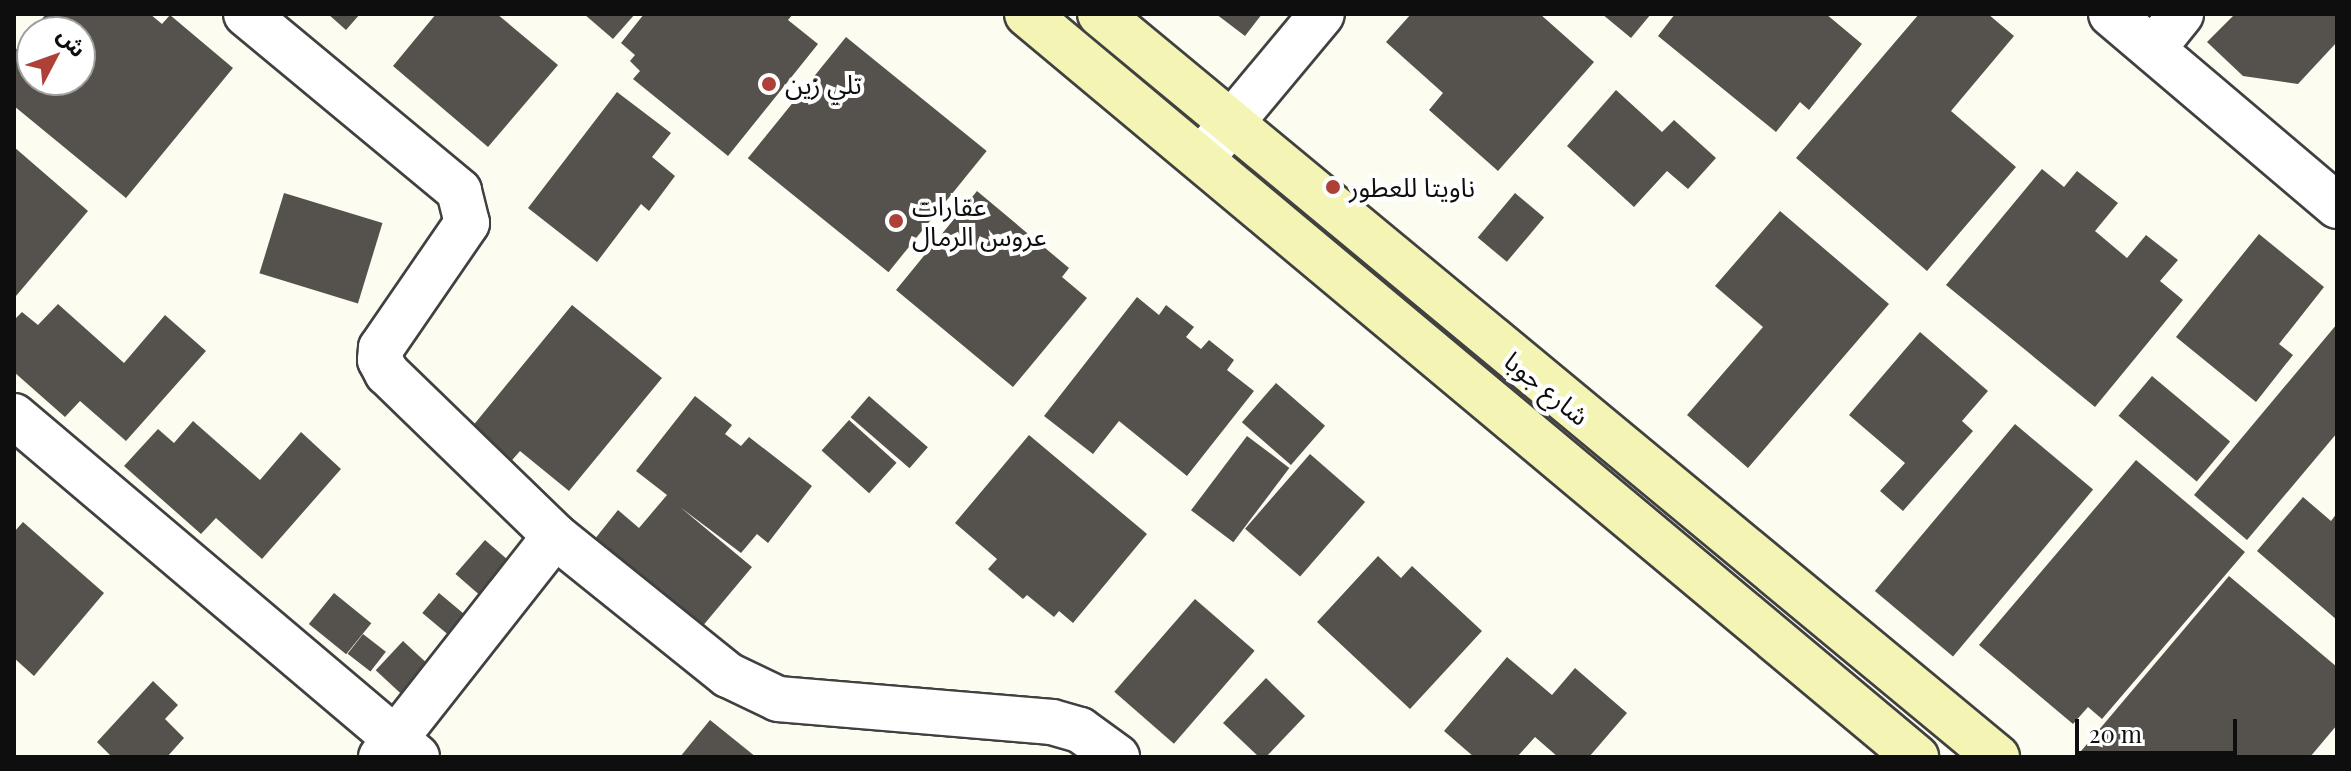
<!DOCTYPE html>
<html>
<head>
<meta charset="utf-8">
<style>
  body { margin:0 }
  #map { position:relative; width:2351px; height:771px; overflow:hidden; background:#fdfcf1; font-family:"Playfair Display","Noto Sans Arabic",serif }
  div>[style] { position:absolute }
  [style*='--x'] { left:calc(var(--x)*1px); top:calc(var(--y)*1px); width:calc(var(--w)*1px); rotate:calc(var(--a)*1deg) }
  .building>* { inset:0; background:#55514c; transform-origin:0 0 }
  .roads { filter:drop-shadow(2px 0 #414141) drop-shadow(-2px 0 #414141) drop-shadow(0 2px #414141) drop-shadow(0 -2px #414141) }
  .street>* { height:44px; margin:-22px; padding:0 22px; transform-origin:22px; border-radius:22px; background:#fff }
  .secondary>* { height:44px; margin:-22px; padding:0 22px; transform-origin:22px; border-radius:22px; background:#f4f5b4 }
  .dots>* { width:22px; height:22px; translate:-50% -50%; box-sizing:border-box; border:4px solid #fff; border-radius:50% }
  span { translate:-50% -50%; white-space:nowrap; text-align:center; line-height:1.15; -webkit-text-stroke:8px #fff; paint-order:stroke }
  .poi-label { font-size:26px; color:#0e0e0e }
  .left { translate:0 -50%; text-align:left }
  .street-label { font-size:26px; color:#0e0e0e }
  .frame { position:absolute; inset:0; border:16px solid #0e0e0e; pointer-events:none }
  .north { position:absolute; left:16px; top:16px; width:80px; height:80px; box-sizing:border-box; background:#fff; border:2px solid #9f9f9f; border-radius:50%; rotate:49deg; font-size:22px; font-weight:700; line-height:32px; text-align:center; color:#0e0e0e }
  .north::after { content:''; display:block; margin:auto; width:28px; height:36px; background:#ad4037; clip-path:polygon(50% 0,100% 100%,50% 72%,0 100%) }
  .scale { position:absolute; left:2075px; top:719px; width:162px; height:36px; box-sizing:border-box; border:4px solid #0e0e0e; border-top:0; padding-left:10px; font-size:24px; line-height:28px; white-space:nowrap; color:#0e0e0e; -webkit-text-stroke:6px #fff; paint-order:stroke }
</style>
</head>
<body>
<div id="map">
  <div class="building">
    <div style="clip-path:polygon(evenodd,46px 14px,150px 14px,162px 24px,170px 15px,233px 68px,126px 198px,14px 106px,14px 52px,46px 14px,32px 32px,80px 32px,80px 80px,32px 80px,32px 32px)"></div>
    <div style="clip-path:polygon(328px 14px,360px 14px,346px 30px)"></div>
    <div style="clip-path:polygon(436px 14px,497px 14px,558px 65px,488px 147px,393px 66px)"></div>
    <div style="clip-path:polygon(584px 14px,635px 14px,613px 39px)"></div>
    <div style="clip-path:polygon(644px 14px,793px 14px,788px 20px,818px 44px,728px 156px,633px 79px,640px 71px,630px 61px,635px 55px,621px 43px)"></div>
    <div style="clip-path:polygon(1216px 14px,1262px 14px,1245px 36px)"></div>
    <div style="clip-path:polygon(1411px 14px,1540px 14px,1594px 62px,1498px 171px,1429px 110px,1443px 93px,1386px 42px)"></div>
    <div style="clip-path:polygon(1602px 14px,1651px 14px,1631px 38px)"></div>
    <div style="clip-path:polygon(1675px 14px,1826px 14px,1862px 44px,1809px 110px,1800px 102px,1776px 132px,1658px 36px)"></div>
    <div style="clip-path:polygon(1919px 14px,1988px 14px,2014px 36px,1951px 111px,2016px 167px,1927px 271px,1796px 158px)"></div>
    <div style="clip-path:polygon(2235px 14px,2337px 14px,2337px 42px,2298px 84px,2243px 76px,2207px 42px)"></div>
    <div style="left:846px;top:37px;width:181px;height:156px;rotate:39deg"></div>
    <div style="clip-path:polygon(1616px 90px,1662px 132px,1674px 120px,1716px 158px,1688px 189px,1667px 171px,1634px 207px,1567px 146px)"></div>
    <div style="clip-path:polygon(617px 92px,671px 133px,652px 157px,675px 176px,649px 211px,641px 204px,597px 262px,528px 208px)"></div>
    <div style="clip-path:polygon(14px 147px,88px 211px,16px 296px,14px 295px)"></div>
    <div style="clip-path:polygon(2042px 169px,2064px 187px,2077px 171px,2118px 203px,2095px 231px,2127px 258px,2146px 235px,2178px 260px,2160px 281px,2183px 300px,2095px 407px,1946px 285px)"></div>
    <div style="clip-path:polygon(977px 191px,1069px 268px,1062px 277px,1087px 298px,1013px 387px,896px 290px)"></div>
    <div style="left:284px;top:193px;width:103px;height:84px;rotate:17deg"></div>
    <div style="left:1515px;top:193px;width:38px;height:58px;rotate:40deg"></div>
    <div style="clip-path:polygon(1780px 211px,1889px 304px,1748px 468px,1687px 415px,1763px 327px,1715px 286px)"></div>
    <div style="clip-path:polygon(2259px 234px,2324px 287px,2279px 344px,2293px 355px,2256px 402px,2176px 337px)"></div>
    <div style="clip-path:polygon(1137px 297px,1159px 315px,1166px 305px,1194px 327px,1186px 337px,1201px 349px,1209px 340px,1234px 360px,1227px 370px,1254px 391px,1187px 476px,1119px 421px,1093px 454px,1044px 416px)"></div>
    <div style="clip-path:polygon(58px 304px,124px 363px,165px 315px,206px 351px,126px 441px,80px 401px,65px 417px,14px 372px,14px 320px,22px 312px,38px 325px)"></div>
    <div style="clip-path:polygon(572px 305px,662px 378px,569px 491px,520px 451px,507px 466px,467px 433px)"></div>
    <div style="clip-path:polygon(2337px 324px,2337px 433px,2247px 540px,2194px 495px)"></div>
    <div style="clip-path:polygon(1920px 332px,1988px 391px,1962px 421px,1973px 431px,1903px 511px,1880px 491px,1905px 463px,1849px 415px)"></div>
    <div style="left:2152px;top:376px;width:102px;height:52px;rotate:40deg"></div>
    <div style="left:1276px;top:383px;width:65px;height:52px;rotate:41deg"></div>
    <div style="clip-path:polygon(695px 396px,732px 425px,725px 434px,741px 446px,749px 437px,812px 486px,768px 543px,757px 534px,741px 553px,680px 507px,752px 567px,696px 634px,590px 545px,618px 510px,639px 528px,667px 495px,636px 471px)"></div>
    <div style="left:869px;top:396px;width:78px;height:28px;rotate:41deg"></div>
    <div style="left:849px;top:420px;width:64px;height:41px;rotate:42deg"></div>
    <div style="clip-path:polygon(193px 421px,260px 480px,301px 432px,341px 469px,262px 559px,216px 518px,201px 534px,124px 466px,158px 429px,174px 443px)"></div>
    <div style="left:2015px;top:424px;width:102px;height:218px;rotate:40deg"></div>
    <div style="clip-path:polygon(1029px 435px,1147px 534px,1073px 623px,1059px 611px,1054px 617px,1027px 595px,1023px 599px,988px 569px,997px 559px,955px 523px)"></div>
    <div style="left:1247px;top:436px;width:53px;height:93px;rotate:37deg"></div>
    <div style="left:1310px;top:454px;width:73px;height:99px;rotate:41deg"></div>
    <div style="clip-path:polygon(2136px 460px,2245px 552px,2102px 719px,2088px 707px,2073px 724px,1979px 645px)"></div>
    <div style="clip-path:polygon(2303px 497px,2331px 521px,2337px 513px,2337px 620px,2257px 551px)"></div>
    <div style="clip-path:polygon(23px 522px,104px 593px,34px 676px,14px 658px,14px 532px)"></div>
    <div style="left:485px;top:540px;width:35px;height:45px;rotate:41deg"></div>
    <div style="clip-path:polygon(1378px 556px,1401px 578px,1412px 566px,1482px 631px,1410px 709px,1317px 622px)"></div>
    <div style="clip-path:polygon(2229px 576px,2337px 667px,2337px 725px,2310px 757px,2076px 757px)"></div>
    <div style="left:334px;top:593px;width:48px;height:40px;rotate:39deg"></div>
    <div style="left:439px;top:593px;width:39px;height:26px;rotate:40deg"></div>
    <div style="left:1195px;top:599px;width:79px;height:123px;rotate:41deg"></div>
    <div style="left:363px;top:634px;width:29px;height:25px;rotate:38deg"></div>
    <div style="left:403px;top:641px;width:35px;height:40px;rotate:43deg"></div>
    <div style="clip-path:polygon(1507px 657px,1552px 695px,1575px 668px,1627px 713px,1589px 757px,1558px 757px,1535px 737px,1517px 757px,1474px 757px,1444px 731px)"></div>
    <div style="clip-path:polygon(1266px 678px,1305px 716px,1266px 757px,1259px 757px,1223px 723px)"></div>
    <div style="clip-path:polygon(153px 681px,178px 705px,165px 719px,184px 738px,167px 757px,112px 757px,97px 742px)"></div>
    <div style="clip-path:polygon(710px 720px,756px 757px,680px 757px)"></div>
  </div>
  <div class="roads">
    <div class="street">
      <div style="--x:246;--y:14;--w:277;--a:39.7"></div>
      <div style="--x:459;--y:191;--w:33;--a:76"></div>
      <div style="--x:467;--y:223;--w:152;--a:124.5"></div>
      <div style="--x:381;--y:348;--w:12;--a:95"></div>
      <div style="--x:380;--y:360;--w:15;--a:62"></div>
      <div style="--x:387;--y:373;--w:234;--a:44.1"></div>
      <div style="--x:555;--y:536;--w:222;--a:38.8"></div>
      <div style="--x:728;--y:675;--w:55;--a:25.6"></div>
      <div style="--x:778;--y:699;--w:275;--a:4.8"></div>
      <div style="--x:1052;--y:722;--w:29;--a:16"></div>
      <div style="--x:1080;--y:730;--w:46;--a:36.1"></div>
      <div style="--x:2111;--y:14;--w:297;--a:40.3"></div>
      <div style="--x:2153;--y:49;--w:45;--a:-51.3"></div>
      <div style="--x:1202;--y:158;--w:187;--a:-50.2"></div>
      <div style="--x:14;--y:416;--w:528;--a:40.24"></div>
      <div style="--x:381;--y:757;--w:281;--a:-51.8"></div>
    </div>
    <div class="secondary">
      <div style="--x:1027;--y:14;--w:1159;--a:39.89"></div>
      <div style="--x:1100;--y:14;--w:1165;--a:39.64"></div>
    </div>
  </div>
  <div class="dots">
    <div style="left:769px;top:84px;background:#ad4037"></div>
    <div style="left:1333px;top:187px;background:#ad4037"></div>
    <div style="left:896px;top:221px;background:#ad4037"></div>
  </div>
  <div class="poi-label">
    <span class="left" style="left:785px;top:84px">تلي زين</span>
    <span class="left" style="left:1349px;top:187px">ناويتا للعطور</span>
    <span class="left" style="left:912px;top:221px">عقارات<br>عروس الرمال</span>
  </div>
  <div class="street-label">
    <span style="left:1547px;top:388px;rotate:39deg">شارع جوبا</span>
  </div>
  <div class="frame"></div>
  <div class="north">ش</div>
  <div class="scale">20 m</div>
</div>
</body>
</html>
